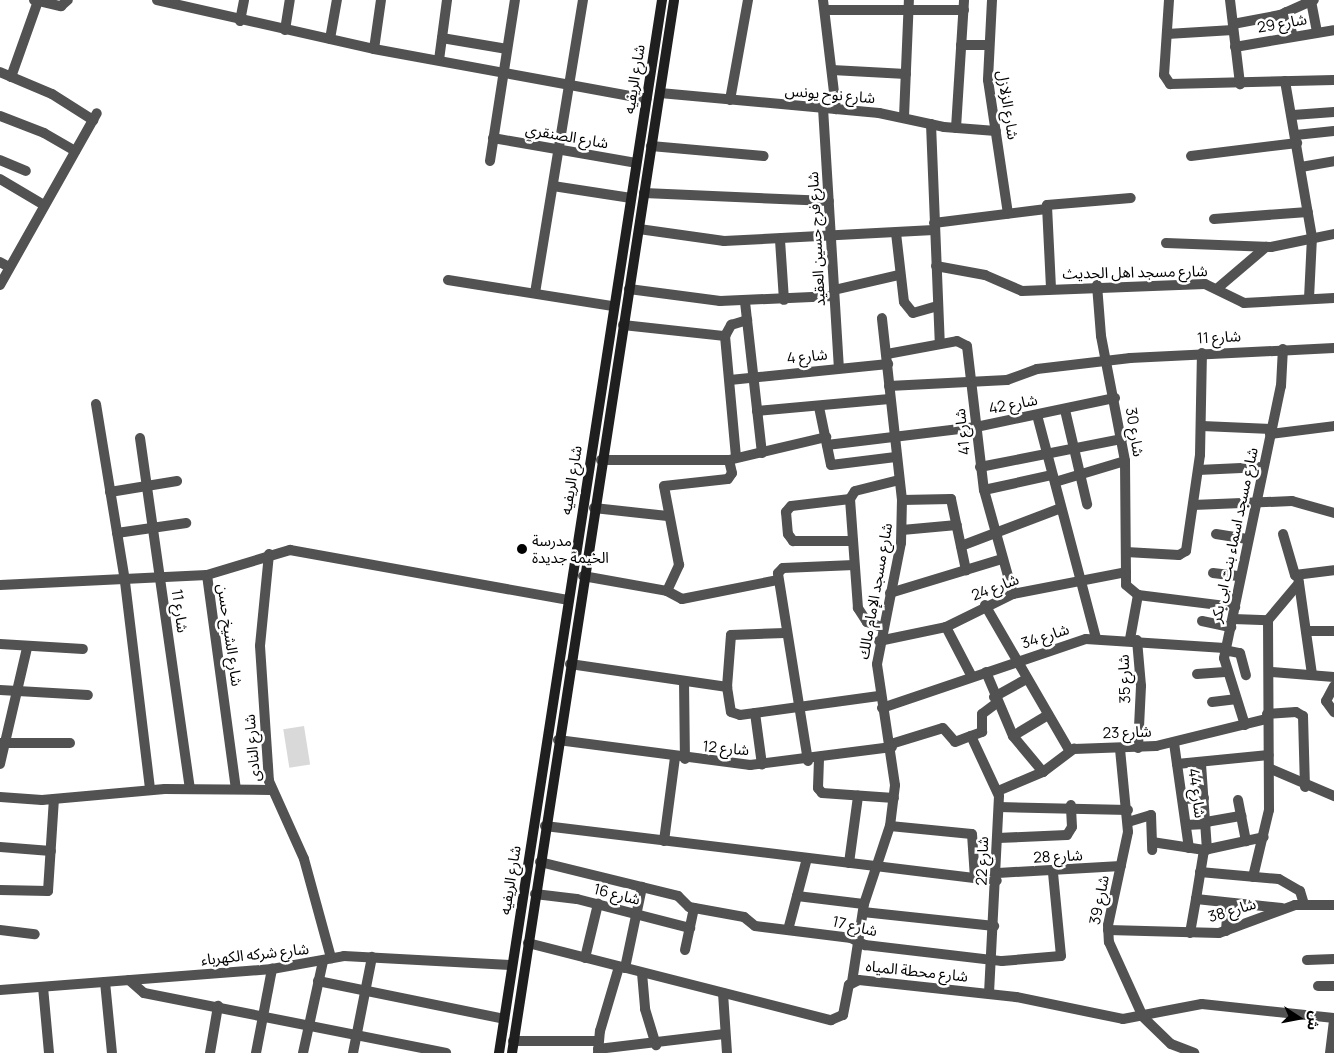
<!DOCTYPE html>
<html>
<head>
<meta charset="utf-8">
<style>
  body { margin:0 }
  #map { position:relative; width:1334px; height:1053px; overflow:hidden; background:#fff; font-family:Manrope,"Noto Sans Arabic",sans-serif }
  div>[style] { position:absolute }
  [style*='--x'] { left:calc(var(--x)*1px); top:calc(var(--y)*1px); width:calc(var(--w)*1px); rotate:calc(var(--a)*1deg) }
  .green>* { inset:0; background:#d9d9d9; transform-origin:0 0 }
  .street>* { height:10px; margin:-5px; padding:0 5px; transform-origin:5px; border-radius:5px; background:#525252 }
  .secondary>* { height:10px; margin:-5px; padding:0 5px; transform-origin:5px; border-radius:5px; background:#1f1f1f }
  .dots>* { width:14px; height:14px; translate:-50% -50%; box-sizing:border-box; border:2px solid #fff; border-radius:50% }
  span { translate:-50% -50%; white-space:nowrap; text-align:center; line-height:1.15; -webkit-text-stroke:5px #fff; paint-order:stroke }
  .street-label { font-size:15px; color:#000 }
  .poi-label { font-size:15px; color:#000 }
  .left { translate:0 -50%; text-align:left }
  .north { position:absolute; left:1274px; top:993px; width:50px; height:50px; -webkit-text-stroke:4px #fff; paint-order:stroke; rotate:101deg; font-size:14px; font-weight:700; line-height:20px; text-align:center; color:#000 }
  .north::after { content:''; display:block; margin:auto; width:18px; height:22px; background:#000; clip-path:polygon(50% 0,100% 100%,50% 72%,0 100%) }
</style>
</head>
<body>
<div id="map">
  <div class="green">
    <div style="left:304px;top:726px;width:39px;height:21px;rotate:81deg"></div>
  </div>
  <div class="street">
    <div style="--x:34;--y:0;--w:28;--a:13"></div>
    <div style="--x:61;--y:6;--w:9;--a:-41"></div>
    <div style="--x:157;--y:0;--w:222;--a:12.7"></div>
    <div style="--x:374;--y:49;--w:277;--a:10.4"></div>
    <div style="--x:823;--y:0;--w:110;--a:83.2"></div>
    <div style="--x:992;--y:0;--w:80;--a:92.9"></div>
    <div style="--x:988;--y:80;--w:135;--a:81.5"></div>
    <div style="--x:1169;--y:0;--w:75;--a:93.8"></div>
    <div style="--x:1164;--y:75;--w:11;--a:56"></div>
    <div style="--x:1170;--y:84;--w:164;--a:-1.4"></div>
    <div style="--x:1230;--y:0;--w:85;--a:83.2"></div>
    <div style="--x:1311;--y:1;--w:32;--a:79"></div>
    <div style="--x:825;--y:10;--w:139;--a:0"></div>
    <div style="--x:1286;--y:12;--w:25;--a:74"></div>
    <div style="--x:240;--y:21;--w:21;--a:-79"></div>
    <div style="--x:1233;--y:24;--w:48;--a:-10.8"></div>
    <div style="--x:1280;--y:15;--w:37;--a:-24"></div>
    <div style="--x:285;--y:30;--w:30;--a:-81"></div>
    <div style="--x:1167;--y:34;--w:66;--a:-3.5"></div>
    <div style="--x:442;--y:38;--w:66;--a:9.6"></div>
    <div style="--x:330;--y:39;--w:40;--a:-80"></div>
    <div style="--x:961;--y:45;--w:26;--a:0"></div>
    <div style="--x:1235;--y:47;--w:100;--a:-9.7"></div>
    <div style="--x:374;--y:49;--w:49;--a:-81.9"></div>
    <div style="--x:439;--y:60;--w:61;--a:-82.4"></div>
    <div style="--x:832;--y:70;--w:74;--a:3.1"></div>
    <div style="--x:0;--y:72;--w:56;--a:22.9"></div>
    <div style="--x:52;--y:94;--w:49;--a:32.4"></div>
    <div style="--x:11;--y:77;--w:81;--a:-70.4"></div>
    <div style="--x:1285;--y:81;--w:158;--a:80.2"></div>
    <div style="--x:1312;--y:237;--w:62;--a:92.8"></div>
    <div style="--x:660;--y:93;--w:220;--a:5.2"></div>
    <div style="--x:879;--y:113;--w:66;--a:12.2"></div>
    <div style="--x:944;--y:127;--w:52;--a:4.4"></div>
    <div style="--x:730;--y:100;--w:102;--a:-79.8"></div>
    <div style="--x:823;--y:108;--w:260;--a:86.5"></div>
    <div style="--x:1293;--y:115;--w:41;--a:-4.2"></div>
    <div style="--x:0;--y:116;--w:47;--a:21.1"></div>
    <div style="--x:44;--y:133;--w:36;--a:30"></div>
    <div style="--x:904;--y:117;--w:117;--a:-87.6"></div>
    <div style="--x:931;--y:124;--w:220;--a:87.7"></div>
    <div style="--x:956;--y:128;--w:128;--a:-86.4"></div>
    <div style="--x:1296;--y:135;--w:38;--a:-6"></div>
    <div style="--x:493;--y:138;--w:145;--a:9.9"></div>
    <div style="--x:651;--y:146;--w:113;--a:5.1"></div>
    <div style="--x:1191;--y:156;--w:107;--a:-7"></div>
    <div style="--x:0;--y:160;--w:28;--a:23"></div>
    <div style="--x:490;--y:161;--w:163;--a:-81.2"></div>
    <div style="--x:1301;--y:167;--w:34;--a:-10"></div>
    <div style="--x:0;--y:179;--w:51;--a:30.6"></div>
    <div style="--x:553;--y:186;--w:79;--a:8.7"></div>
    <div style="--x:644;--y:193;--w:185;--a:2.5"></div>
    <div style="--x:1214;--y:219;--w:94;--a:-4.3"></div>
    <div style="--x:934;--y:223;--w:113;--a:-7.1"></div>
    <div style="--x:639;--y:229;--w:86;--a:8"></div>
    <div style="--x:724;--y:241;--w:210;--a:-3"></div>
    <div style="--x:896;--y:233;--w:69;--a:83.4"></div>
    <div style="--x:904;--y:302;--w:14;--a:51"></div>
    <div style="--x:913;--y:313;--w:26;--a:-16"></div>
    <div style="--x:780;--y:240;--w:60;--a:86.2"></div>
    <div style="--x:1166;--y:243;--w:105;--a:2.2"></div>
    <div style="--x:1271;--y:247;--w:64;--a:-11.7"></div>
    <div style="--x:0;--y:262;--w:10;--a:29"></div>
    <div style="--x:936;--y:266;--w:50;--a:10.4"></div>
    <div style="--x:985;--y:275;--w:40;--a:23.4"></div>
    <div style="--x:1022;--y:291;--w:183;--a:-2.2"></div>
    <div style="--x:1205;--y:284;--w:43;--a:26"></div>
    <div style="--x:1244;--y:303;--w:90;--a:-3.2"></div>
    <div style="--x:448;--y:280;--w:167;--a:9"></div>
    <div style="--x:0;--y:285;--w:197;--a:-60.6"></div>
    <div style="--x:1097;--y:285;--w:51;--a:85.5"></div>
    <div style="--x:1101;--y:336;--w:127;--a:79.1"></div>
    <div style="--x:1125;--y:461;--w:124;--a:89.5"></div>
    <div style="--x:1126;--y:585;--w:16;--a:40"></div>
    <div style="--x:1138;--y:595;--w:98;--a:7.1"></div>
    <div style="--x:1219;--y:287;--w:62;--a:-40.4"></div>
    <div style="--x:1051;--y:288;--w:83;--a:-92.8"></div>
    <div style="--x:1047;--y:205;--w:84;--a:-4.8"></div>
    <div style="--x:629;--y:289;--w:92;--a:7.5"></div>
    <div style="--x:720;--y:301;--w:114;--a:-2.5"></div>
    <div style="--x:834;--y:290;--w:67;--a:-13"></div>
    <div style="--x:535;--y:293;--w:297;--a:-80.7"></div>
    <div style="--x:745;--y:302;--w:152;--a:83.6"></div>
    <div style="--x:623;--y:325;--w:103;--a:6.2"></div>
    <div style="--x:725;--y:336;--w:122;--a:84.8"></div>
    <div style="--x:725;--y:336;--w:13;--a:-61"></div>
    <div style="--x:731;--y:325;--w:17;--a:-17"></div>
    <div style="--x:887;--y:354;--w:71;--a:-10.5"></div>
    <div style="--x:957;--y:341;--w:11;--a:27"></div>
    <div style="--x:967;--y:346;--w:145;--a:83.3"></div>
    <div style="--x:984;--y:490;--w:108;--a:74.4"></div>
    <div style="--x:730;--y:380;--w:159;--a:-5.8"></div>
    <div style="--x:889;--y:386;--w:118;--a:-2.9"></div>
    <div style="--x:1007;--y:380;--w:32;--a:-20"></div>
    <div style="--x:1037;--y:369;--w:94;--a:-6.7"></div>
    <div style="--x:1130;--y:358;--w:204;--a:-2.8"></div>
    <div style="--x:96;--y:404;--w:180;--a:80.7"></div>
    <div style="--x:125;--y:582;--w:209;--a:83.1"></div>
    <div style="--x:819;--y:407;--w:59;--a:78.3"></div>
    <div style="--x:831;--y:465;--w:65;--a:-7"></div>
    <div style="--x:1065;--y:410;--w:97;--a:76.8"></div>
    <div style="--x:757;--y:411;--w:133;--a:-5.2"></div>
    <div style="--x:1037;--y:415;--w:231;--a:75.2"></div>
    <div style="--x:1202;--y:426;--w:69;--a:2.5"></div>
    <div style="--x:1270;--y:434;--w:64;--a:-7.1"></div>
    <div style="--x:140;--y:438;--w:354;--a:81.9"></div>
    <div style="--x:827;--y:445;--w:150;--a:-6.9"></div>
    <div style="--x:976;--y:427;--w:142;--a:-11.8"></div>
    <div style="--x:601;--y:460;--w:128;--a:0"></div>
    <div style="--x:729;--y:460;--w:100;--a:-13.3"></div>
    <div style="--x:980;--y:467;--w:145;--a:-11.2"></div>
    <div style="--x:1198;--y:470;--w:65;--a:-2.6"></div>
    <div style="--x:1055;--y:482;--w:73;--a:-16.7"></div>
    <div style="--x:984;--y:490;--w:70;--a:-12.4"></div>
    <div style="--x:110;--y:492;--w:68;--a:-9.3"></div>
    <div style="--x:850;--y:499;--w:59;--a:173.2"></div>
    <div style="--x:791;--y:506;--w:8;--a:130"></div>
    <div style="--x:786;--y:512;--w:22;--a:85"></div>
    <div style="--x:788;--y:534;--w:9;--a:54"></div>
    <div style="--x:793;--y:541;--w:60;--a:0"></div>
    <div style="--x:902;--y:500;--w:49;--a:-1.2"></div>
    <div style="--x:951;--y:499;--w:73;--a:78.1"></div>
    <div style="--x:1193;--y:505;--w:99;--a:-2.3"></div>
    <div style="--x:1292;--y:501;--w:44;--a:15.9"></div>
    <div style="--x:594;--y:508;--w:74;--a:6.2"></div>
    <div style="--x:902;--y:530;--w:55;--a:-5.2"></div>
    <div style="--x:117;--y:533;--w:70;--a:-8.2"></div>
    <div style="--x:1216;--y:534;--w:30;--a:9"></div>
    <div style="--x:1283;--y:534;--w:43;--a:73.7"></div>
    <div style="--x:1295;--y:575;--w:39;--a:-7"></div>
    <div style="--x:961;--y:546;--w:107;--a:-20.8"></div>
    <div style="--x:1126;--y:552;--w:53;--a:3.2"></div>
    <div style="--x:1179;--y:555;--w:8;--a:-30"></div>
    <div style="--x:1186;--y:551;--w:97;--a:-81.7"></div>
    <div style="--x:1200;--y:455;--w:102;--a:-88.9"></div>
    <div style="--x:269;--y:554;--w:92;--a:95.6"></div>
    <div style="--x:260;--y:646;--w:135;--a:86.2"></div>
    <div style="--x:269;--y:781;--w:85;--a:65.8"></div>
    <div style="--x:304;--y:859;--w:103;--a:74.7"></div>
    <div style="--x:1213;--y:573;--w:25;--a:7"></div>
    <div style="--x:207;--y:575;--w:216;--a:82.3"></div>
    <div style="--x:583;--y:576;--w:85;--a:10.1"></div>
    <div style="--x:667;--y:591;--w:17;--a:28"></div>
    <div style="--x:682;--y:599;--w:98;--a:-11.2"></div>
    <div style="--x:1298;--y:576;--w:99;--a:81.9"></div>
    <div style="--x:0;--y:585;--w:207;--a:-2.8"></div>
    <div style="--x:207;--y:575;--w:87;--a:-16.8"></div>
    <div style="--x:290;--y:550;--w:282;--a:10.2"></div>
    <div style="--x:667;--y:591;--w:29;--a:-65"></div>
    <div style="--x:679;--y:565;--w:80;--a:-100.8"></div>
    <div style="--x:664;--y:486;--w:64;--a:-6.2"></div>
    <div style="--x:728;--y:479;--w:7;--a:-56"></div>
    <div style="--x:732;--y:473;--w:13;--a:-103"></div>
    <div style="--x:890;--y:593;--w:117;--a:-16.9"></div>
    <div style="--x:985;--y:605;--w:168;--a:59.9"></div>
    <div style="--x:1233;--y:619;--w:35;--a:2"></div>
    <div style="--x:1202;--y:621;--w:30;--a:12"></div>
    <div style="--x:882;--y:627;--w:16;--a:-162"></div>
    <div style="--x:867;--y:622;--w:17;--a:-123"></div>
    <div style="--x:858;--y:608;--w:109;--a:-94.2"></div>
    <div style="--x:850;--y:499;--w:9;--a:-58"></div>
    <div style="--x:855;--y:491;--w:45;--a:-14"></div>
    <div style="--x:946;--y:627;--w:56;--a:62.5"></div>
    <div style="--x:1306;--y:631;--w:28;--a:0"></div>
    <div style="--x:785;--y:633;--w:54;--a:177.9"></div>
    <div style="--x:731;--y:635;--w:52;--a:94.4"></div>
    <div style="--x:727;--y:687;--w:25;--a:81"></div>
    <div style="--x:731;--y:712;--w:9;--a:18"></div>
    <div style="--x:740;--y:715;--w:140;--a:-7.8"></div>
    <div style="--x:1130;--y:639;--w:45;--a:-79.7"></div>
    <div style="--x:1137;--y:640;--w:46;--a:85"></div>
    <div style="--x:1141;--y:686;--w:62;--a:92.8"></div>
    <div style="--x:879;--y:641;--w:68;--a:-11.8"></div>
    <div style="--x:946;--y:627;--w:75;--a:-26.2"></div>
    <div style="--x:1013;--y:594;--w:115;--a:-11"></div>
    <div style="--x:0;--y:644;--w:83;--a:3.4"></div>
    <div style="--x:1224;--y:650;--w:16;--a:11"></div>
    <div style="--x:1240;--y:653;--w:23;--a:75"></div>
    <div style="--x:570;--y:664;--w:159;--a:8.3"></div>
    <div style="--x:986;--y:672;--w:69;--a:67.1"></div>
    <div style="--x:1013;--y:736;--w:47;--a:50.2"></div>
    <div style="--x:1272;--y:672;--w:62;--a:4.6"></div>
    <div style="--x:1197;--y:674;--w:28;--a:-4"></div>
    <div style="--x:684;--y:681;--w:78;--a:89.3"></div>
    <div style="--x:1334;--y:686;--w:17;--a:118"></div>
    <div style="--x:1326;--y:701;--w:14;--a:54"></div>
    <div style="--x:0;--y:690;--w:88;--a:3.3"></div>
    <div style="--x:994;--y:697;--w:38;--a:-29"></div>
    <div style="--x:1212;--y:702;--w:23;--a:-7"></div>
    <div style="--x:882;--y:708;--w:215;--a:-18.7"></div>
    <div style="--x:1086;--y:639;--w:139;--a:3.7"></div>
    <div style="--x:755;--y:713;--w:52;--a:82.3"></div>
    <div style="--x:1267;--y:714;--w:29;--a:-4"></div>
    <div style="--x:1296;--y:712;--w:8;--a:30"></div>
    <div style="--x:1303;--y:716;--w:71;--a:88.4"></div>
    <div style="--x:1245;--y:725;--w:70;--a:-107.4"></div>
    <div style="--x:1224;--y:658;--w:278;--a:-78.2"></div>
    <div style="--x:1281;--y:386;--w:37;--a:-87"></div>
    <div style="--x:971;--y:736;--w:66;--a:65"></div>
    <div style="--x:999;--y:796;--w:198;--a:92.9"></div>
    <div style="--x:1013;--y:736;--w:41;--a:-31"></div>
    <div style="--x:558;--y:740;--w:194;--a:7.4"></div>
    <div style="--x:750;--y:765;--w:143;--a:-7.2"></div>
    <div style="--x:1;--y:743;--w:69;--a:0"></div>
    <div style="--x:1174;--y:743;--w:106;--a:81.9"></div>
    <div style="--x:891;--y:744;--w:54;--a:-17.1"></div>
    <div style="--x:943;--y:728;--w:18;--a:49"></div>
    <div style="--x:955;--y:742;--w:17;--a:-21"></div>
    <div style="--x:971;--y:736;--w:12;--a:-20"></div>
    <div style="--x:982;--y:732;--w:18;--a:-90"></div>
    <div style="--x:982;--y:714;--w:20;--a:-37"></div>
    <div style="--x:1120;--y:749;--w:83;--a:84.5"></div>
    <div style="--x:1128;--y:832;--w:95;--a:102.1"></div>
    <div style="--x:1108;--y:925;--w:17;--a:87"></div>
    <div style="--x:1109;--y:942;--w:82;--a:65.6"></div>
    <div style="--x:1143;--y:1017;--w:39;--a:44"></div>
    <div style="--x:1171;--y:1044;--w:25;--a:21"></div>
    <div style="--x:819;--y:759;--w:29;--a:92"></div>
    <div style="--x:818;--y:788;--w:6;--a:51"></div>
    <div style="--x:822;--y:793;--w:72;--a:4"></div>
    <div style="--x:808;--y:761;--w:190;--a:-99.1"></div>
    <div style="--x:778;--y:573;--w:7;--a:-45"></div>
    <div style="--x:783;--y:568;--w:71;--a:-2.4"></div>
    <div style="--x:0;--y:764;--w:119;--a:-76.9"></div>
    <div style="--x:1177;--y:764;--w:92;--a:-5.6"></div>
    <div style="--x:1201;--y:764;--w:86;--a:86"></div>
    <div style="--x:1271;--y:769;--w:69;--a:23.2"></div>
    <div style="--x:998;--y:791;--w:49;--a:-22.9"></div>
    <div style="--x:1043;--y:772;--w:39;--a:-37"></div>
    <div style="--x:1074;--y:749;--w:82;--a:-2.1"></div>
    <div style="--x:1156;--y:746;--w:113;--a:-13.8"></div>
    <div style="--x:0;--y:797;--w:42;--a:4.1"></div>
    <div style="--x:42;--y:800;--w:123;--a:-5.1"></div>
    <div style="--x:165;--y:789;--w:105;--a:0.5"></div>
    <div style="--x:1183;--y:799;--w:21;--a:-3"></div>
    <div style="--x:1238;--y:800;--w:42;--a:79"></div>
    <div style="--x:999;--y:807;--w:129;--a:1.3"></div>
    <div style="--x:1128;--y:822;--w:24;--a:-17"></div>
    <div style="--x:1151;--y:815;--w:35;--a:88"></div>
    <div style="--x:1206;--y:822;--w:36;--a:-10"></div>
    <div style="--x:1186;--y:825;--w:20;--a:-3"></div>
    <div style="--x:545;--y:826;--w:455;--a:6.9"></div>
    <div style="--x:890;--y:826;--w:82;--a:5.6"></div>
    <div style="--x:972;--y:834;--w:44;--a:86.1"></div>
    <div style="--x:998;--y:838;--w:69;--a:-2.5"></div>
    <div style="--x:1067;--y:835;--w:9;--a:-58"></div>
    <div style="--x:1072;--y:827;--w:22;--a:-93"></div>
    <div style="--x:664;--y:841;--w:85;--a:-82.5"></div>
    <div style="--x:1152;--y:842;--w:53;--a:8.7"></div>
    <div style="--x:1204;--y:850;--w:61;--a:-12.2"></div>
    <div style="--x:0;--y:847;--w:51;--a:4.5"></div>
    <div style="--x:540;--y:862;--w:142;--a:13.8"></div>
    <div style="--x:678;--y:896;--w:16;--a:45"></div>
    <div style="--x:689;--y:907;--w:56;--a:10.3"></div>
    <div style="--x:744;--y:917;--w:14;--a:39"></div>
    <div style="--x:755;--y:926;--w:97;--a:7.1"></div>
    <div style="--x:851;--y:938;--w:16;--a:27"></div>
    <div style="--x:865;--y:945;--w:138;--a:6.7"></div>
    <div style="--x:1002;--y:961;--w:59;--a:-4.8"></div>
    <div style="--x:1061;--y:956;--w:83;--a:-95.5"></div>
    <div style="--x:849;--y:863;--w:68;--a:-82.3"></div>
    <div style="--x:1200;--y:872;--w:79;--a:5.1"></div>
    <div style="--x:1279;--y:879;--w:24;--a:30"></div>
    <div style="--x:1300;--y:891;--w:14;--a:73"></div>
    <div style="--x:998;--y:873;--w:123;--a:-3.3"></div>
    <div style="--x:1253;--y:877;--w:69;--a:-76.6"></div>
    <div style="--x:1269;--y:810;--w:190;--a:-90.3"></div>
    <div style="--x:1268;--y:620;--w:48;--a:-50"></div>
    <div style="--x:0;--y:890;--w:48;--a:1.2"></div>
    <div style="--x:48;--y:891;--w:92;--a:-86.3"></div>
    <div style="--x:535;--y:894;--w:42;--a:6.8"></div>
    <div style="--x:577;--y:899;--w:117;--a:14.4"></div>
    <div style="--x:797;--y:896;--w:67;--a:6.8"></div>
    <div style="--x:1196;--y:899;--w:50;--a:-80.7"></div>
    <div style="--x:863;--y:912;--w:132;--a:6.1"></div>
    <div style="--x:0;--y:930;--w:35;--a:7"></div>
    <div style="--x:788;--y:930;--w:74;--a:-75.2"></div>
    <div style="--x:1108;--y:930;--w:111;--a:1.5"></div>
    <div style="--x:1219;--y:933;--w:81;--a:-20.2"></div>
    <div style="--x:1295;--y:905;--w:39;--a:0"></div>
    <div style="--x:1226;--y:931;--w:28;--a:-86"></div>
    <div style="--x:1190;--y:933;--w:35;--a:-80"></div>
    <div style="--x:1196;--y:899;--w:86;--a:6"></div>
    <div style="--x:528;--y:943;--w:313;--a:14.3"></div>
    <div style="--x:831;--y:1020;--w:13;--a:-23"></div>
    <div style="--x:843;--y:1015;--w:31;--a:-79"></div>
    <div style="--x:849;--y:985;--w:11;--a:-27"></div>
    <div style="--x:859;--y:980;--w:158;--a:6.2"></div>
    <div style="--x:1016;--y:997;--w:109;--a:11.6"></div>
    <div style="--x:1123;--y:1019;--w:80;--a:-10.8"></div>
    <div style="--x:1202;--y:1004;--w:133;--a:6.1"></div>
    <div style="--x:685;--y:950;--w:43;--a:-77.9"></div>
    <div style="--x:585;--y:958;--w:56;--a:-76.5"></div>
    <div style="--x:1307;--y:960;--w:27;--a:-2"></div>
    <div style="--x:625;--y:968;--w:83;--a:-78.1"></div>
    <div style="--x:642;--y:973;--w:36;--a:85"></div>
    <div style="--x:645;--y:1009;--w:38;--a:73"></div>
    <div style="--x:129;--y:980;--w:20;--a:41"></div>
    <div style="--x:144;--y:993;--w:308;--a:11.2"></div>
    <div style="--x:318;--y:981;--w:190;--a:11.5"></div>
    <div style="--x:105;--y:982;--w:71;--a:84.4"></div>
    <div style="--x:852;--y:982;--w:79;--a:-81.3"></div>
    <div style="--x:864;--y:904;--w:82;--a:-71.6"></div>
    <div style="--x:890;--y:826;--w:41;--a:-83"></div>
    <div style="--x:895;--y:785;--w:122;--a:-98.5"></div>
    <div style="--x:877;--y:664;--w:123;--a:-78.8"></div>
    <div style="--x:901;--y:543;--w:43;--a:-88.7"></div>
    <div style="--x:902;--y:500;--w:183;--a:-96.3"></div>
    <div style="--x:1318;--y:986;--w:16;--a:0"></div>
    <div style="--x:43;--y:987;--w:66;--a:84.8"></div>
    <div style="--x:0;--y:990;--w:273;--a:-4.4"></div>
    <div style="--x:272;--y:969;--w:73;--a:-10.2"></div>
    <div style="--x:344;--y:956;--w:168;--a:3.1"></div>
    <div style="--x:723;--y:993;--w:60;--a:86.2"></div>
    <div style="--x:513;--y:1041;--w:85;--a:0"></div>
    <div style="--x:598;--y:1049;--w:127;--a:-6.8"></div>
    <div style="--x:210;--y:1053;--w:48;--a:-80.3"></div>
    <div style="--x:256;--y:1053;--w:86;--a:-79.2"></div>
    <div style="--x:303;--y:1053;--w:94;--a:-77.7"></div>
    <div style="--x:353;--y:1053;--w:98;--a:-78.8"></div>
    <div style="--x:598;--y:1053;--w:22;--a:-85"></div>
    <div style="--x:600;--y:1031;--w:67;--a:-73.5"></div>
    <div style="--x:1330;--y:1053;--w:35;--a:-83"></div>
  </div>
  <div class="secondary">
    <div style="--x:499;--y:1053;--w:1066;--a:-81.2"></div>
    <div style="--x:512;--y:1053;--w:1065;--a:-81.25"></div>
  </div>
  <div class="dots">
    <div style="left:522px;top:549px;background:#000"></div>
  </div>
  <div class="street-label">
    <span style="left:1282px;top:23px;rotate:-10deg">شارع 29</span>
    <span style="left:634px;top:79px;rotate:-81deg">شارع الريفيه</span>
    <span style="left:830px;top:94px;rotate:5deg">شارع نوح يونس</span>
    <span style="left:1008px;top:105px;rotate:81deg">شارع الزلازل</span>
    <span style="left:567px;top:136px;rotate:10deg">شارع الصنقري</span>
    <span style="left:816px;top:239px;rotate:-93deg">شارع فرج حسين العقيد</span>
    <span style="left:1135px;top:272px;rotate:-1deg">شارع مسجد اهل الحديث</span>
    <span style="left:1219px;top:337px;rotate:-3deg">شارع 11</span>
    <span style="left:807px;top:356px;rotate:-6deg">شارع 4</span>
    <span style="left:1013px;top:404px;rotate:-11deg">شارع 42</span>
    <span style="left:962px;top:432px;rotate:-96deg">شارع 41</span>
    <span style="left:1135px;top:432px;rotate:81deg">شارع 30</span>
    <span style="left:571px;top:480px;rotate:-81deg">شارع الريفيه</span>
    <span style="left:1234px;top:535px;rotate:-78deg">شارع مسجد اسماء بنت ابى بكر</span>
    <span style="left:995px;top:587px;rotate:-21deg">شارع 24</span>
    <span style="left:875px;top:591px;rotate:-80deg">شارع مسجد الإمام مالك</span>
    <span style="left:180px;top:611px;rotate:82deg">شارع 11</span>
    <span style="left:230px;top:635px;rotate:82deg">شارع الشيخ حسن</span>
    <span style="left:1045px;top:636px;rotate:-18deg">شارع 34</span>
    <span style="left:1124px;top:679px;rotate:-92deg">شارع 35</span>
    <span style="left:1127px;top:732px;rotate:-2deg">شارع 23</span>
    <span style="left:252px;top:748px;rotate:-95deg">شارع النادى</span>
    <span style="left:726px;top:748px;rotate:5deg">شارع 12</span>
    <span style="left:1197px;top:793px;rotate:82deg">شارع 44</span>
    <span style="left:1058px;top:856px;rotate:-3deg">شارع 28</span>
    <span style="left:982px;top:861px;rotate:-88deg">شارع 22</span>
    <span style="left:510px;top:880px;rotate:-81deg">شارع الريفيه</span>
    <span style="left:617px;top:894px;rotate:14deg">شارع 16</span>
    <span style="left:1099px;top:900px;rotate:-79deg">شارع 39</span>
    <span style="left:1232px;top:910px;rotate:-17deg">شارع 38</span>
    <span style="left:855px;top:926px;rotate:13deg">شارع 17</span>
    <span style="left:255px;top:954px;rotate:-6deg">شارع شركه الكهرباء</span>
    <span style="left:917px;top:971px;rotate:6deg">شارع محطة المياه</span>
  </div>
  <div class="poi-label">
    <span class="left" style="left:532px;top:549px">مدرسة<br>الخيمة جديدة</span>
  </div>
  <div class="north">ش</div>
</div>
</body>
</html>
